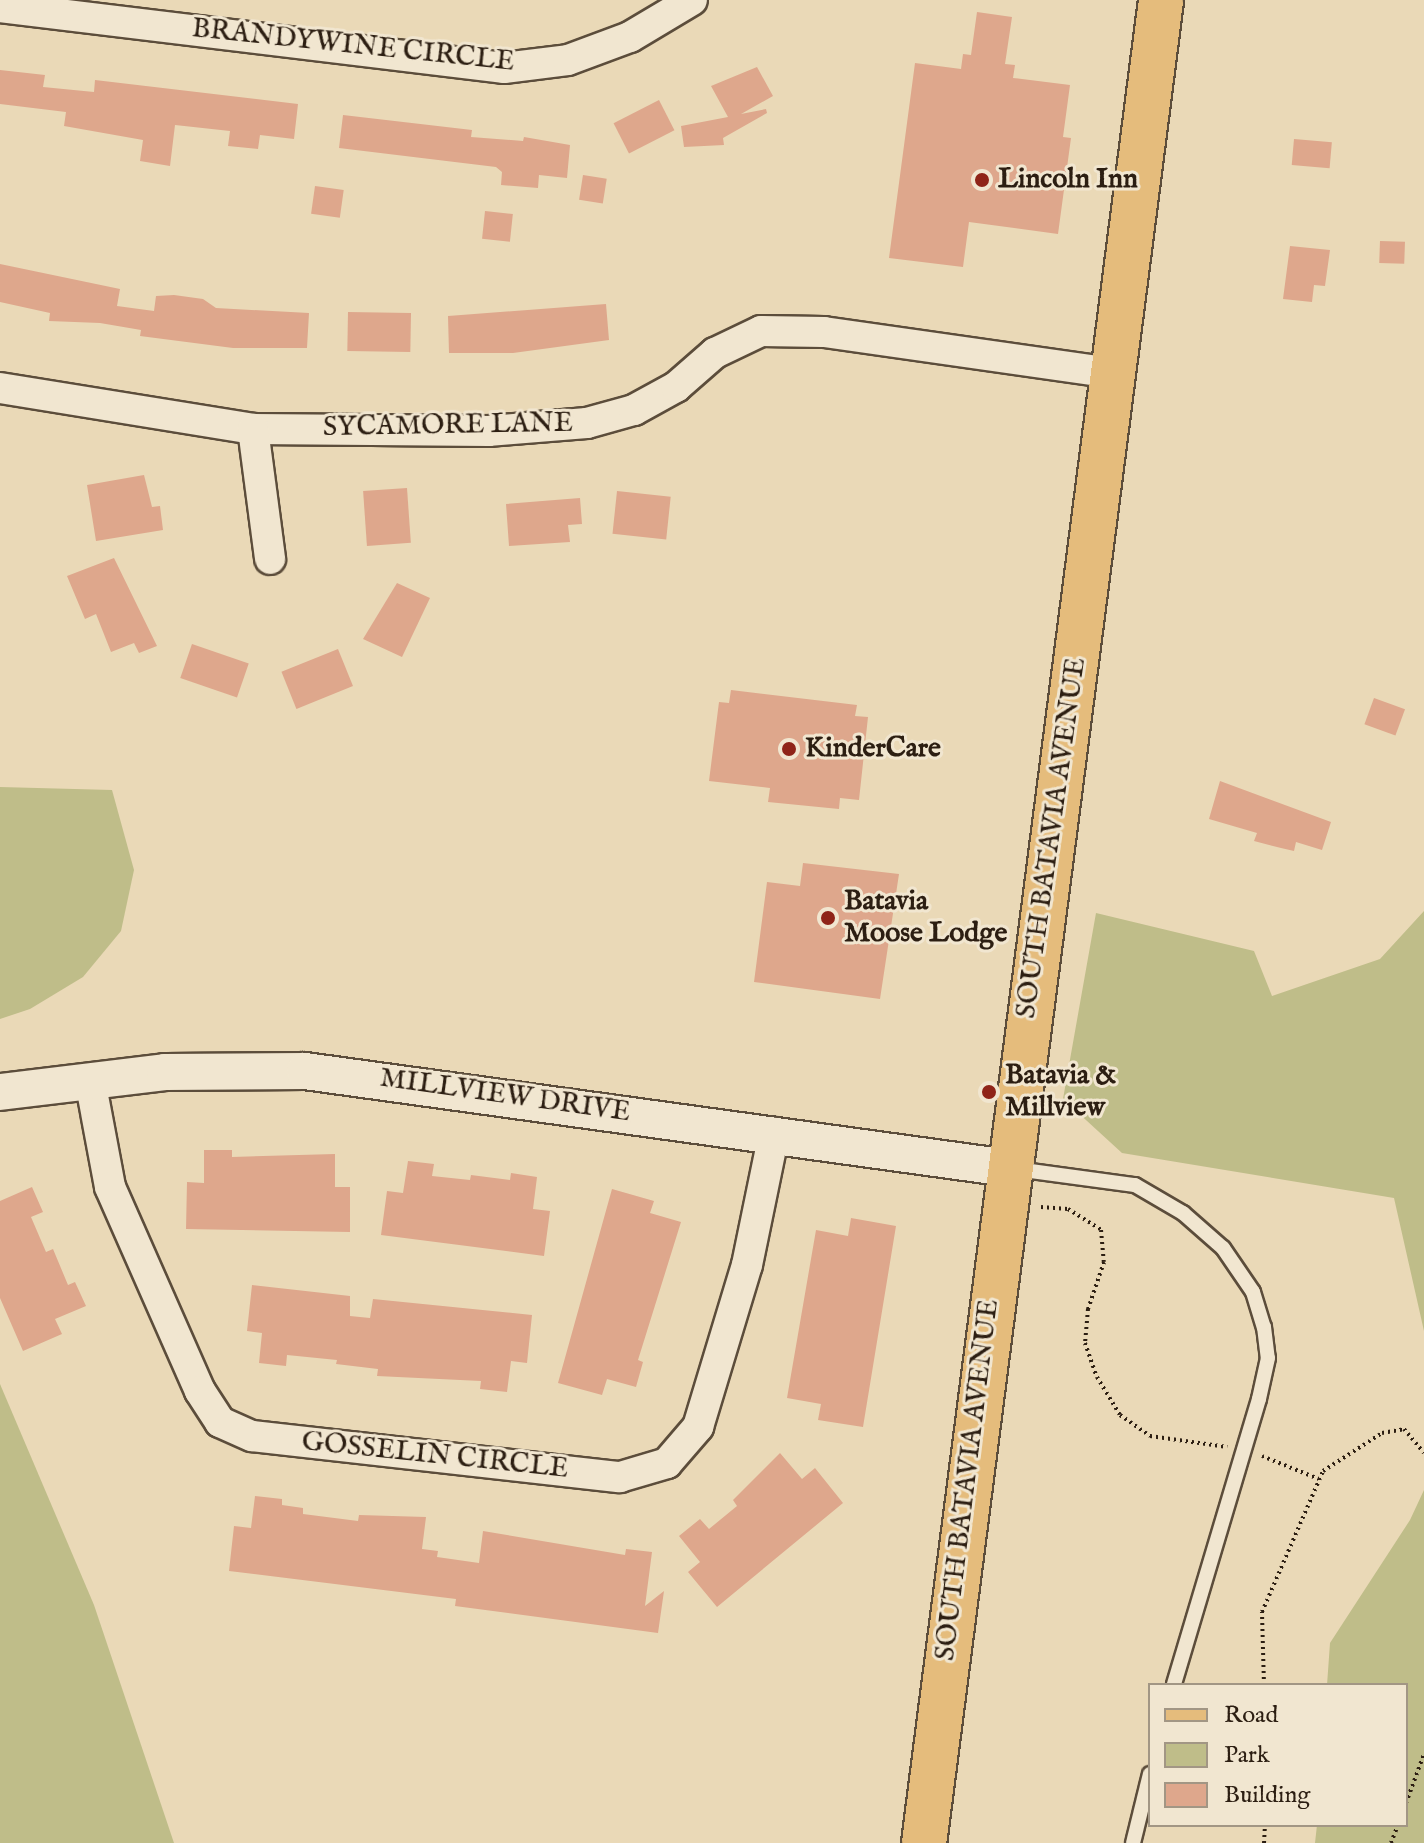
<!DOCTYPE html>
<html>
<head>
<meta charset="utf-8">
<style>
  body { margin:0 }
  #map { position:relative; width:1424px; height:1843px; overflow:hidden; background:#ead9b7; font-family:"IM FELL English",serif }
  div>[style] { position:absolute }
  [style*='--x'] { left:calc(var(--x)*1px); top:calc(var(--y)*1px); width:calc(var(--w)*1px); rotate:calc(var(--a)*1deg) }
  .green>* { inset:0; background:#bfbd89 }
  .building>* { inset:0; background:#dea78c; transform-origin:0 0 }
  .path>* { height:4px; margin-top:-2px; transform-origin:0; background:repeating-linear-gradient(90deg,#2c1e12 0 2px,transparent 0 6px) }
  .roads { filter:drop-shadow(2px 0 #5c4d3b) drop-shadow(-2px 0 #5c4d3b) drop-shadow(0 2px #5c4d3b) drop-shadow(0 -2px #5c4d3b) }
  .service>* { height:14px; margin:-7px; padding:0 7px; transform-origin:7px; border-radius:7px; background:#f1e6d0 }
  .minor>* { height:30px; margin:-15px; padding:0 15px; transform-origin:15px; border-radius:15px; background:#f1e6d0 }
  .tertiary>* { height:36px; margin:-18px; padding:0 18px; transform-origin:18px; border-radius:18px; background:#f1e6d0 }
  .primary>* { height:44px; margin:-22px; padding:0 22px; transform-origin:22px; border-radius:22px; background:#e5bc7c }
  .dots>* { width:22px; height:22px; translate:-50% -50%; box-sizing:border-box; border:4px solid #f1e6d0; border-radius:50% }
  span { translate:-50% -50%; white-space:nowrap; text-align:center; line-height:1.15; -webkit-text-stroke:6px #f1e6d0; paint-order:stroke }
  .street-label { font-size:28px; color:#2c1e12 }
  .poi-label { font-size:28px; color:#2c1e12; font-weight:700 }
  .left { translate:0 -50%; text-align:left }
  .legend { position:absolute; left:1148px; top:1683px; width:260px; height:144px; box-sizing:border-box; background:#f1e6d0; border:2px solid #a29684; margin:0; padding:10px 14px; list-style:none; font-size:24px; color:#2c1e12 }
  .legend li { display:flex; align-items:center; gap:16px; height:40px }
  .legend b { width:40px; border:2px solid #a29684 }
</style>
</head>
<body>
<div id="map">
  <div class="green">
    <div style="clip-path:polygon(0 787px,112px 790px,134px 870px,121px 931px,83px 977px,30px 1009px,0 1019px)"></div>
    <div style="clip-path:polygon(1424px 911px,1424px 1331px,1394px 1198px,1122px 1153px,1063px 1099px,1096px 913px,1254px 951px,1272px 996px,1380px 959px)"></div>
    <div style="clip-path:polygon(0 1384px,94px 1605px,174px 1843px,0 1843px)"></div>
    <div style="clip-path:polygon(1424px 1490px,1424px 1843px,1315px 1843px,1317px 1825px,1406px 1825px,1406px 1685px,1327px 1685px,1330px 1643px,1410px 1520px)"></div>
  </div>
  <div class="building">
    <div style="clip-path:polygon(977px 12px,1012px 17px,1005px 64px,1015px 65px,1013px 78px,1070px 85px,1063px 137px,1071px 138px,1058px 234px,969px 222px,963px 267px,889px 258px,915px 63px,961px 69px,963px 54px,971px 55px)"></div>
    <div style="clip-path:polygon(757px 67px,773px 96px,741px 114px,766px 109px,767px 113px,723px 138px,724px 145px,684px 147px,681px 126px,728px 117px,711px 86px)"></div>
    <div style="clip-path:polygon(0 70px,45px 75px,43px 87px,94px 92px,95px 80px,298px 104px,294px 139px,260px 135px,258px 149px,228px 146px,230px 131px,175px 125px,170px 166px,140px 161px,143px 140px,64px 126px,66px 112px,0 104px)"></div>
    <div style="left:659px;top:100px;width:34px;height:51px;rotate:63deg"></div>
    <div style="clip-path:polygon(343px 115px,472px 130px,471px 137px,523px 141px,524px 137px,570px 145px,567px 178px,539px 175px,538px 188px,501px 185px,502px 172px,496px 167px,339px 148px)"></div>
    <div style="left:1294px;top:139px;width:38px;height:26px;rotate:5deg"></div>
    <div style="left:583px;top:175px;width:24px;height:25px;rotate:9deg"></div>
    <div style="left:315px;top:186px;width:29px;height:28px;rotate:8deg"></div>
    <div style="left:485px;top:211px;width:28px;height:28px;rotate:6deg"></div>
    <div style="left:1380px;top:241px;width:25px;height:22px;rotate:2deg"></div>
    <div style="clip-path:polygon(1290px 246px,1330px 250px,1325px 286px,1314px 285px,1312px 302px,1283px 299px)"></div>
    <div style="clip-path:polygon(0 264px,120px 289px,117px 306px,154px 311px,156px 296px,174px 295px,203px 299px,216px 308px,309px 313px,307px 348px,233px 348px,140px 336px,141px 330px,100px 323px,49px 321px,50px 313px,0 302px)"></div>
    <div style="clip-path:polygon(606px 304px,609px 340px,513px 353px,449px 353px,448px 316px)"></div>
    <div style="left:348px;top:312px;width:63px;height:39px;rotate:1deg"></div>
    <div style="clip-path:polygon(144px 475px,152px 507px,160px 506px,163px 530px,96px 541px,87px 485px)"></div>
    <div style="left:407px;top:488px;width:55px;height:44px;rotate:86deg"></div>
    <div style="left:617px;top:491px;width:54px;height:43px;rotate:6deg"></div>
    <div style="clip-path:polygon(580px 498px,582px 524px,568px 525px,570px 542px,509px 546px,506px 504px)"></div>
    <div style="clip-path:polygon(114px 558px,157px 646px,139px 653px,134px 643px,111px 652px,96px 614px,85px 619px,67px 576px)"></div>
    <div style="clip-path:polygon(397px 583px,430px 598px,402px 657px,363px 639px)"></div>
    <div style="left:192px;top:644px;width:60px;height:36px;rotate:19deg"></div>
    <div style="left:338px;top:649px;width:40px;height:61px;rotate:68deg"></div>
    <div style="clip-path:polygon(731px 690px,857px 705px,855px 716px,868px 717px,859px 800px,840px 798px,839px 809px,768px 802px,770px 788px,709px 781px,719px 702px,729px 703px)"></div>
    <div style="left:1374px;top:698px;width:33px;height:28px;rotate:20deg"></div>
    <div style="clip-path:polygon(1220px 781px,1331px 822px,1322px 850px,1296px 842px,1294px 851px,1281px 848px,1254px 841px,1257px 833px,1209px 819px)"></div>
    <div style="clip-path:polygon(803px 863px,899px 874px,880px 999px,754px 982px,767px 882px,800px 886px)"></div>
    <div style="clip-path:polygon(204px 1150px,232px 1150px,232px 1157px,335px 1154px,335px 1187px,350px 1187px,350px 1232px,186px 1229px,187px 1182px,204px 1183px)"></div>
    <div style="clip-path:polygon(408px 1161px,434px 1164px,432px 1176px,470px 1180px,471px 1175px,510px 1180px,511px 1173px,537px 1177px,533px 1209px,550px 1211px,544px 1256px,381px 1235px,387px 1191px,403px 1193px)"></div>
    <div style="clip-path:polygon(32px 1187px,43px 1212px,31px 1217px,46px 1252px,53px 1249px,68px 1285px,75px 1282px,86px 1306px,55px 1319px,62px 1334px,23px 1351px,0 1298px,0 1201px)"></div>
    <div style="clip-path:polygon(612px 1189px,654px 1201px,650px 1213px,681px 1222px,638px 1360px,643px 1362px,636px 1387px,607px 1379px,602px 1395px,558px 1383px)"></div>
    <div style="clip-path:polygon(851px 1218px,896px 1226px,863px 1427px,818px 1420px,821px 1404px,787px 1398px,816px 1230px,848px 1236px)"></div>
    <div style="clip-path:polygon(252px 1285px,350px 1296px,350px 1316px,370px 1318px,373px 1299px,532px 1315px,527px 1363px,511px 1361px,507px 1392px,480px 1389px,481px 1381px,377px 1376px,378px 1369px,336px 1364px,337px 1360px,287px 1355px,286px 1366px,259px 1363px,262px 1333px,247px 1331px)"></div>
    <div style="clip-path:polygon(780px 1453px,802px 1479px,815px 1468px,843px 1503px,717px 1607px,688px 1572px,700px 1562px,679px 1536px,700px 1519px,709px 1529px,737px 1506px,733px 1500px)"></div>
    <div style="clip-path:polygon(255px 1496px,282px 1499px,282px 1505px,303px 1508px,303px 1514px,358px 1521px,359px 1515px,426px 1517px,422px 1549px,438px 1551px,437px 1557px,479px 1563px,483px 1531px,625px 1555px,626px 1549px,652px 1552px,645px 1606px,664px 1591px,658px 1633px,455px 1606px,456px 1599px,229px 1571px,234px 1526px,251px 1528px)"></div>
  </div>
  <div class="path">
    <div style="--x:1041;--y:1207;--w:27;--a:4"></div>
    <div style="--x:1068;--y:1209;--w:39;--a:32"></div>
    <div style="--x:1101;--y:1230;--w:32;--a:85"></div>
    <div style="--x:1104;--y:1262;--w:50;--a:108.8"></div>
    <div style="--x:1088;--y:1309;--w:34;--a:95"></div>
    <div style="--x:1085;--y:1343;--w:36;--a:71"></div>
    <div style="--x:1097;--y:1377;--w:44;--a:58.8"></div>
    <div style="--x:1120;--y:1415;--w:37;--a:35"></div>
    <div style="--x:1150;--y:1436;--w:78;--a:8.1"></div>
    <div style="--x:1262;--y:1456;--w:61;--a:22"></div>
    <div style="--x:1264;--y:1685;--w:73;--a:-91.6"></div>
    <div style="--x:1262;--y:1612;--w:154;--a:-66.6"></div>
    <div style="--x:1323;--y:1471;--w:70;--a:-32.8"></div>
    <div style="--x:1382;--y:1433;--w:22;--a:-10"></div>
    <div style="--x:1404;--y:1429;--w:31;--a:50"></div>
    <div style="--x:1406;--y:1803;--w:52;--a:-69.8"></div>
    <div style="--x:1264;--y:1843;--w:18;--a:-87"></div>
    <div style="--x:1391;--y:1843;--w:19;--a:-69"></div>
  </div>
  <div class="roads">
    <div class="service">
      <div style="--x:1016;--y:1169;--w:120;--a:7.7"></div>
      <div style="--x:1135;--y:1185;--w:56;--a:30.3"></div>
      <div style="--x:1183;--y:1213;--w:53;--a:41.2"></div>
      <div style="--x:1223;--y:1248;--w:53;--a:55.7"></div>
      <div style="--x:1253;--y:1292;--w:37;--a:73"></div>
      <div style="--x:1264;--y:1327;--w:31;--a:83"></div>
      <div style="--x:1268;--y:1358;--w:42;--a:102.4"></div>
      <div style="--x:1259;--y:1399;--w:298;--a:106.6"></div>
      <div style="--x:1133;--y:1843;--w:71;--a:-76.2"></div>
    </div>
    <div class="minor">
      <div style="--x:0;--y:7;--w:508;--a:6.9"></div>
      <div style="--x:504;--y:68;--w:64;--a:-7.1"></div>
      <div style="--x:568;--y:60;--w:66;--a:-20.4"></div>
      <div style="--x:630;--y:37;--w:72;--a:-30.8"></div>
      <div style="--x:0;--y:388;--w:256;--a:9.2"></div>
      <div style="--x:253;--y:429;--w:236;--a:0.5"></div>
      <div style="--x:489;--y:431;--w:98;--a:-4.7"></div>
      <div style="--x:587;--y:423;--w:49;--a:-15.5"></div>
      <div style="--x:634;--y:410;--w:48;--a:-28.7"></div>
      <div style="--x:676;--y:387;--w:52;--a:-41.1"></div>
      <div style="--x:715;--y:353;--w:51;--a:-25.6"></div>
      <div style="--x:761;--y:331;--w:63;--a:0.9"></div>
      <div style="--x:824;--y:332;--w:291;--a:8.1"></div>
      <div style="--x:253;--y:429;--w:131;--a:82.5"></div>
      <div style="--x:90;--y:1080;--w:109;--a:79.4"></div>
      <div style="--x:110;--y:1187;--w:223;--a:66.2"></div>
      <div style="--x:200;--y:1391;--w:37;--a:57"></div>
      <div style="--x:220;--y:1422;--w:35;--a:24"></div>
      <div style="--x:252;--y:1436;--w:370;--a:6.4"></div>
      <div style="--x:620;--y:1477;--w:49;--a:-16.6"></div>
      <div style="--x:667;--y:1463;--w:48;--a:-49.3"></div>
      <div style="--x:698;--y:1427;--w:169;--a:-73.2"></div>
      <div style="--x:747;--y:1265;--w:135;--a:-78.4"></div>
    </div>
    <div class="tertiary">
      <div style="--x:0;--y:1092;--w:166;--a:-6.9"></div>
      <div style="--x:165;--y:1072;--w:140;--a:-0.4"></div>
      <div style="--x:305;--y:1071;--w:710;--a:7.86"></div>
    </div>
    <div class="primary">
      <div style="--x:924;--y:1843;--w:1858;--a:-82.67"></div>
    </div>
  </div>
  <div class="dots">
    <div style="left:982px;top:180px;background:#8f2418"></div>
    <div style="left:789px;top:749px;background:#8f2418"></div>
    <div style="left:828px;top:918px;background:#8f2418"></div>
    <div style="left:989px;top:1092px;background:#8f2418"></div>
  </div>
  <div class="street-label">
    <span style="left:353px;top:46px;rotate:6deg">BRANDYWINE CIRCLE</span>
    <span style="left:448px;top:426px;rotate:-1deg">SYCAMORE LANE</span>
    <span style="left:1052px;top:838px;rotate:-82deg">SOUTH BATAVIA AVENUE</span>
    <span style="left:505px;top:1096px;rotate:8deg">MILLVIEW DRIVE</span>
    <span style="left:435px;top:1456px;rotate:6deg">GOSSELIN CIRCLE</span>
    <span style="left:968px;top:1480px;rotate:-83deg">SOUTH BATAVIA AVENUE</span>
  </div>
  <div class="poi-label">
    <span class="left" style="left:998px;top:180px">Lincoln Inn</span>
    <span class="left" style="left:805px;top:749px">KinderCare</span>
    <span class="left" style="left:844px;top:918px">Batavia<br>Moose Lodge</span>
    <span class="left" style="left:1005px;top:1092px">Batavia &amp;<br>Millview</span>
  </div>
  <ul class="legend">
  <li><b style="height:10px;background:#e5bc7c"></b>Road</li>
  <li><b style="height:22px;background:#bfbd89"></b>Park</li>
  <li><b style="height:22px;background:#dea78c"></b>Building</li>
  </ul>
</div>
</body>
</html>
